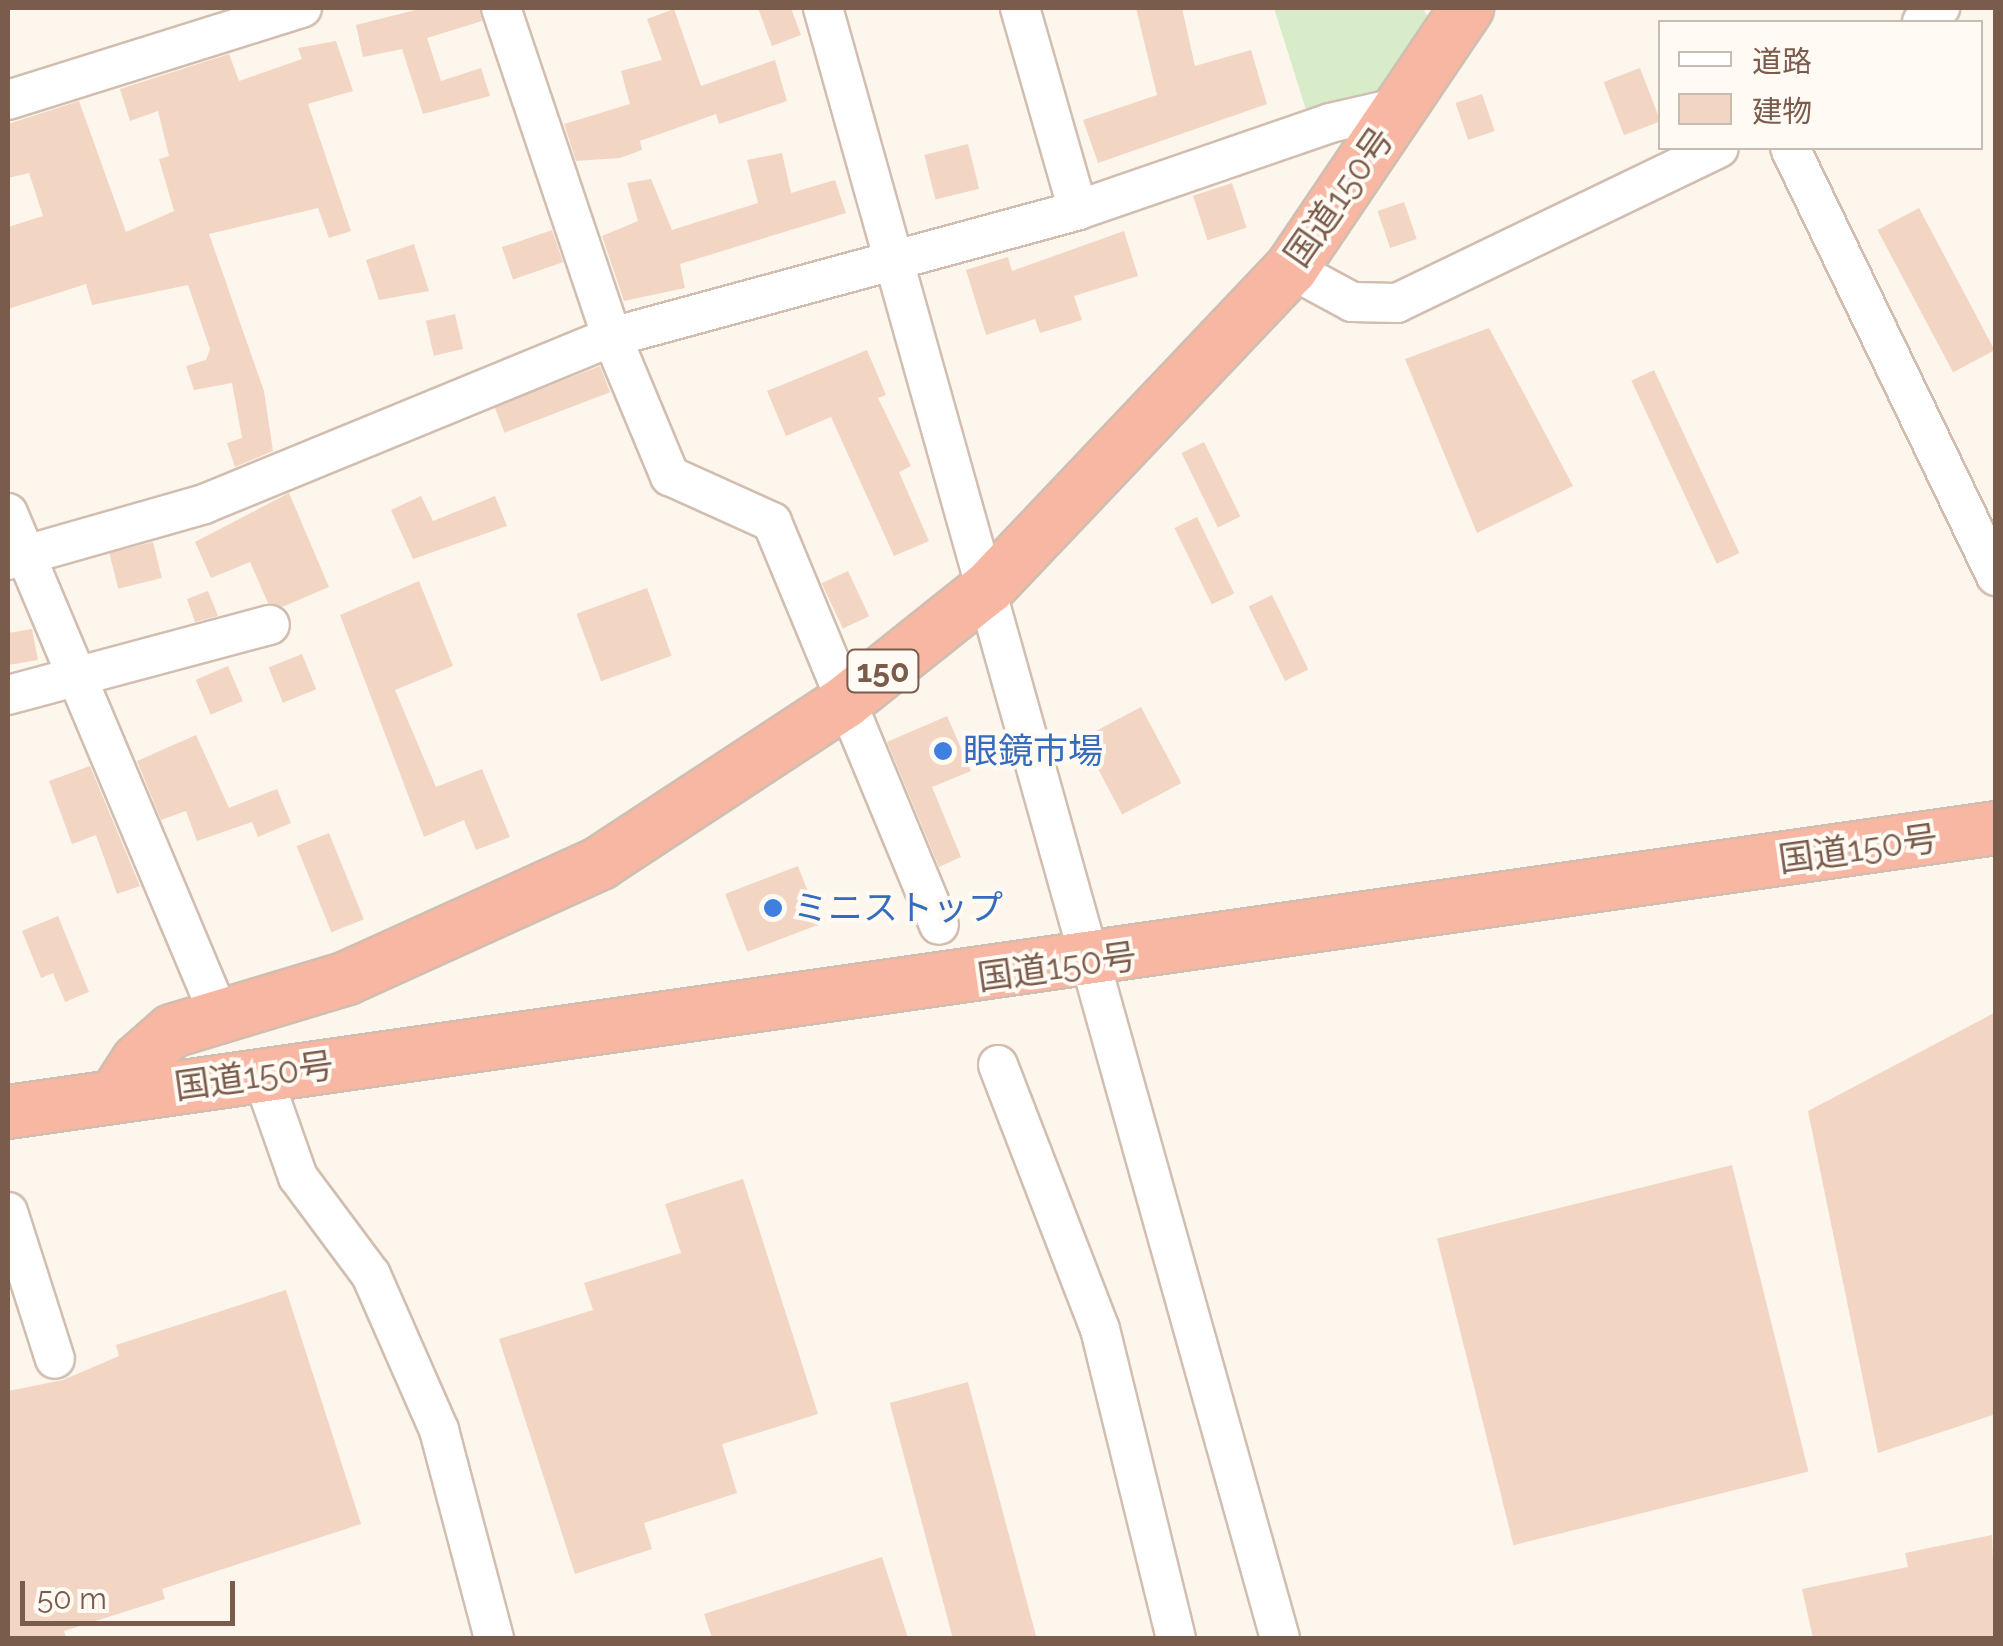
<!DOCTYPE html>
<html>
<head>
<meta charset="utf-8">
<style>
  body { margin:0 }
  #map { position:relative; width:2003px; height:1646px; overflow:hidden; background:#fdf6ec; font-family:Raleway,"Noto Sans JP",sans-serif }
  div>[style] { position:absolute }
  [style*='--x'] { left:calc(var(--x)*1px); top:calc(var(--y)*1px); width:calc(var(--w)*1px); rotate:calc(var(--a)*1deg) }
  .green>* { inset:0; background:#d8ecc9 }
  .building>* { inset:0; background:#f3d5c3; transform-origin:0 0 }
  .roads { filter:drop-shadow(2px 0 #d1beb0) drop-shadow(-2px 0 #d1beb0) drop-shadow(0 2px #d1beb0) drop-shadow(0 -2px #d1beb0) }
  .minor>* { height:38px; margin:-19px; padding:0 19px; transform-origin:19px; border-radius:19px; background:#fff }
  .highway>* { height:52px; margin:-26px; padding:0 26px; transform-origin:26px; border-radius:26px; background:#f7b7a3 }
  .dots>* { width:28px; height:28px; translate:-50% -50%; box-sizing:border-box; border:5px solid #fffaf3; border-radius:50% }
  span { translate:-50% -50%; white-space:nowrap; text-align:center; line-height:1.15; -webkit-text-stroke:8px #fffaf3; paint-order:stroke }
  .shield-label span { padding:2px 8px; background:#fffaf3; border:2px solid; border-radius:8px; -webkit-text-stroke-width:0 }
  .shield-label { font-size:32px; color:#7a5c4d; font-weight:700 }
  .street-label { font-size:35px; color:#7a5c4d }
  .shop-label { font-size:35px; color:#366cbe }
  .left { translate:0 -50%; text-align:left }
  .frame { position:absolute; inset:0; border:10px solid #7a5c4d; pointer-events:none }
  .legend { position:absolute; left:1658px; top:20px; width:325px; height:130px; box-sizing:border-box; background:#fffaf3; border:2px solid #cabbb1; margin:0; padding:12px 18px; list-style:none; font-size:30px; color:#7a5c4d }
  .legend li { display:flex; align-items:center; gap:20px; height:50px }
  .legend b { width:50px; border:2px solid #cabbb1 }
  .scale { position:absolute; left:20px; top:1581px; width:215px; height:45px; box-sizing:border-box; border:5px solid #7a5c4d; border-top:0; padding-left:12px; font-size:30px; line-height:35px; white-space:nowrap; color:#7a5c4d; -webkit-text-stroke:8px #fffaf3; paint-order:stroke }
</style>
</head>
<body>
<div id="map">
  <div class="green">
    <div style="clip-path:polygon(1274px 8px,1423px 8px,1428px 17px,1381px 99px,1306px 110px)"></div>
  </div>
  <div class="building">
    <div style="clip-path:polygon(423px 8px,479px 8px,482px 21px,427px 38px,441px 81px,481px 68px,490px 96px,423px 114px,402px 49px,363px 57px,356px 25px)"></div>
    <div style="clip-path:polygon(758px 8px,791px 8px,801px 35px,772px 46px)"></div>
    <div style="clip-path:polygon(1136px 8px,1182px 8px,1195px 66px,1251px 50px,1267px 104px,1098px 163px,1083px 120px,1157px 95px)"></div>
    <div style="clip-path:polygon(674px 9px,701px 86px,775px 60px,787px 101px,719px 124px,716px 114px,640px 141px,642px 150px,620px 158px,576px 161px,564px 124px,630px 104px,621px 71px,662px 60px,647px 19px)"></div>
    <div style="clip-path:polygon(336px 41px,353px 91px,308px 104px,351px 231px,329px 238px,318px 208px,209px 234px,264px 391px,273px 451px,235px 467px,227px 443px,242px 438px,232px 383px,194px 390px,186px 366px,206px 360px,210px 349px,188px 285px,92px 305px,86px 284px,8px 309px,8px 227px,43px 216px,29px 173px,8px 178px,8px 124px,79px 101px,126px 232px,174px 211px,159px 159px,169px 156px,158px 111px,130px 121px,120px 89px,229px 54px,239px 81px,302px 59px,298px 48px)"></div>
    <div style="left:1640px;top:68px;width:57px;height:39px;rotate:69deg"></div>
    <div style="left:1482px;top:94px;width:39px;height:28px;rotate:71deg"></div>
    <div style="left:968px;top:144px;width:46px;height:45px;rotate:76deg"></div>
    <div style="clip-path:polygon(782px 153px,791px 193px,835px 180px,846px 213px,680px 264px,685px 288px,624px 301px,602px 236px,638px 221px,627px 183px,651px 179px,672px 230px,758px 203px,747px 160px)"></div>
    <div style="left:1232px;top:183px;width:47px;height:41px;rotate:72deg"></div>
    <div style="left:1404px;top:202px;width:39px;height:28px;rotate:71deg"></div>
    <div style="left:1919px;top:208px;width:161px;height:47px;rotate:62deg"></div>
    <div style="left:552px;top:230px;width:34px;height:53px;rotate:71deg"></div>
    <div style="clip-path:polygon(1124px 231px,1138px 276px,1074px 296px,1082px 320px,1040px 333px,1035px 319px,986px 335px,966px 270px,1008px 257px,1012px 271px)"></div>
    <div style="clip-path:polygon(414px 244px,429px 291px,379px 300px,366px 260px)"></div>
    <div style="left:455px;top:314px;width:36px;height:30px;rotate:77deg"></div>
    <div style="clip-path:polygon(1489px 328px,1573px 486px,1477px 533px,1405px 359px)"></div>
    <div style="clip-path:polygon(867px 350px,886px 395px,878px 398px,911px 466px,899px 472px,929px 541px,894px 556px,831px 417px,786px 436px,767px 391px)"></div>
    <div style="left:600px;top:366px;width:28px;height:113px;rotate:69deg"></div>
    <div style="left:1654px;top:370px;width:202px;height:25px;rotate:65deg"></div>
    <div style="left:1204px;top:442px;width:83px;height:25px;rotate:64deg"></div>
    <div style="clip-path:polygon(289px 493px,329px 587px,282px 607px,268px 603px,250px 562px,211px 578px,195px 542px)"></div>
    <div style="clip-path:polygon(421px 496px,433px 521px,495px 496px,507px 526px,413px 559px,391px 510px)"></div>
    <div style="left:1197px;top:517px;width:85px;height:25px;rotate:64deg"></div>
    <div style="left:153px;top:542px;width:37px;height:45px;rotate:76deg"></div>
    <div style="left:848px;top:571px;width:50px;height:29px;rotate:65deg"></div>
    <div style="clip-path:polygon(419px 581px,453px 666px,395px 690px,436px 787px,482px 769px,510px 837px,476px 850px,464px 820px,424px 837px,340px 615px)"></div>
    <div style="left:647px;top:588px;width:72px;height:75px;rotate:70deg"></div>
    <div style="clip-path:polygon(208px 591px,218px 616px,195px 622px,187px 599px)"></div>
    <div style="left:1272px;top:595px;width:83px;height:26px;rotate:64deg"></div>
    <div style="clip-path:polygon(32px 629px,38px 660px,8px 665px,8px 633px)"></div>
    <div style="left:302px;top:654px;width:38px;height:36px;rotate:68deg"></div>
    <div style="left:228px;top:666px;width:38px;height:35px;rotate:67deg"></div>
    <div style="left:1141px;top:707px;width:86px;height:67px;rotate:62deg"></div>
    <div style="clip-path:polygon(947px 716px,971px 771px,932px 787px,961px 857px,939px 867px,887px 742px)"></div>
    <div style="clip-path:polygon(196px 735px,229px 808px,277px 789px,291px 823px,258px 837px,252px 822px,197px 841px,186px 811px,161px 820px,137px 761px)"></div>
    <div style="clip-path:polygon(90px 766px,140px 886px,117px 894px,96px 835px,72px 844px,49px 781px)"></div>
    <div style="left:329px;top:833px;width:93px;height:35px;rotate:68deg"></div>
    <div style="left:798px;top:866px;width:62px;height:78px;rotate:69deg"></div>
    <div style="clip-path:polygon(58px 916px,89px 992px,65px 1002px,53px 973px,41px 978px,22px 931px)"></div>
    <div style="clip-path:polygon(1996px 1012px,1996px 1414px,1878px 1453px,1808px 1111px)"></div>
    <div style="left:1732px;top:1165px;width:316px;height:304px;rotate:76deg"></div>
    <div style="clip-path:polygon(743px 1179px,818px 1414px,722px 1444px,737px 1493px,644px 1523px,652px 1549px,575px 1574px,499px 1339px,593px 1310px,584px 1283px,681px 1253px,665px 1204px)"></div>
    <div style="clip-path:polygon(286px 1290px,361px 1524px,162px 1589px,165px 1599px,64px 1631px,66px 1638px,8px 1638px,8px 1391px,63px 1380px,119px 1356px,116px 1345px)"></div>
    <div style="left:968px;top:1382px;width:265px;height:81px;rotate:75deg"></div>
    <div style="clip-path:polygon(1992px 1535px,1996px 1638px,1813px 1638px,1802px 1589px,1908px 1567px,1905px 1553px)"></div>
    <div style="clip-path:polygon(882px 1557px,908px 1638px,712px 1638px,704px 1614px)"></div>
  </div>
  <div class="roads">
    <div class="minor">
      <div style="--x:501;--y:8;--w:347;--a:71.4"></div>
      <div style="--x:612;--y:337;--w:151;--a:67.4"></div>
      <div style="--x:670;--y:476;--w:112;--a:24.3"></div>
      <div style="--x:772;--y:522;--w:436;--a:67.5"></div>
      <div style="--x:823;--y:8;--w:1693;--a:74.34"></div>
      <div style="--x:1020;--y:8;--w:210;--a:74"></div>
      <div style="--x:1922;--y:22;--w:23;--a:-38"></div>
      <div style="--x:8;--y:100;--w:308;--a:-17.4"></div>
      <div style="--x:1790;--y:148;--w:475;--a:64.3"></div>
      <div style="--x:1291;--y:269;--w:69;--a:28.4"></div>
      <div style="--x:1352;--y:302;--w:45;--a:1.3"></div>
      <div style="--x:1397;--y:303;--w:357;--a:-25.7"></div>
      <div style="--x:8;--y:513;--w:547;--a:67.19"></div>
      <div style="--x:8;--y:560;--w:204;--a:-15.9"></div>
      <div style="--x:204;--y:504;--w:441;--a:-22.3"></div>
      <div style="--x:612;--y:337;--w:483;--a:-15.2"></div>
      <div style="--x:1078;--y:210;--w:267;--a:-19"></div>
      <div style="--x:1330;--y:123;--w:76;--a:-12.9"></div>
      <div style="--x:8;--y:695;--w:271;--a:-15"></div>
      <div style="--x:998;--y:1065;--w:283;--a:68.9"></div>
      <div style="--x:1100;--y:1329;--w:318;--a:76.2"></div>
      <div style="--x:262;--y:1075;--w:108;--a:70.6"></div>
      <div style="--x:298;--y:1177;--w:122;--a:53.3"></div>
      <div style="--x:371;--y:1275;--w:169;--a:66.3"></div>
      <div style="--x:439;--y:1430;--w:215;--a:75.2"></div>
      <div style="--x:8;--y:1212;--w:154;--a:72.3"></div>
    </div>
    <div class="highway">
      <div style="--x:116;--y:1095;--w:40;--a:-57.1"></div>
      <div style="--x:138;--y:1061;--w:45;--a:-41.4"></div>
      <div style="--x:172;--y:1031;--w:183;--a:-16.8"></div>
      <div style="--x:347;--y:978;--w:278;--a:-24.4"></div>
      <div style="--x:600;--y:863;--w:293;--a:-33.3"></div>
      <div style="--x:845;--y:702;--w:184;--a:-38.6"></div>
      <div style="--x:989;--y:587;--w:439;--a:-46.5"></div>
      <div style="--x:1291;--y:269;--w:315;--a:-56"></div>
      <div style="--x:8;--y:1112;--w:2008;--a:-8.13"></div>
    </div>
  </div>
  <div class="dots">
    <div style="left:943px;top:751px;background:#3f7fe0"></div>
    <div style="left:773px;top:908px;background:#3f7fe0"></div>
  </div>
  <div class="shield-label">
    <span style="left:883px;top:671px">150</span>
  </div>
  <div class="street-label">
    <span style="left:1339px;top:197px;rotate:-55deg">国道150号</span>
    <span style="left:1858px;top:849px;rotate:-8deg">国道150号</span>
    <span style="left:1057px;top:967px;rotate:-8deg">国道150号</span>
    <span style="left:254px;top:1076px;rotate:-8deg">国道150号</span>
  </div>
  <div class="shop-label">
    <span class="left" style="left:963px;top:751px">眼鏡市場</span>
    <span class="left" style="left:793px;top:908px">ミニストップ</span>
  </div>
  <div class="frame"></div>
  <ul class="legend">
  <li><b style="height:12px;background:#fff"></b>道路</li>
  <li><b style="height:28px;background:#f3d5c3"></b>建物</li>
  </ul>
  <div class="scale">50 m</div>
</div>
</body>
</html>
